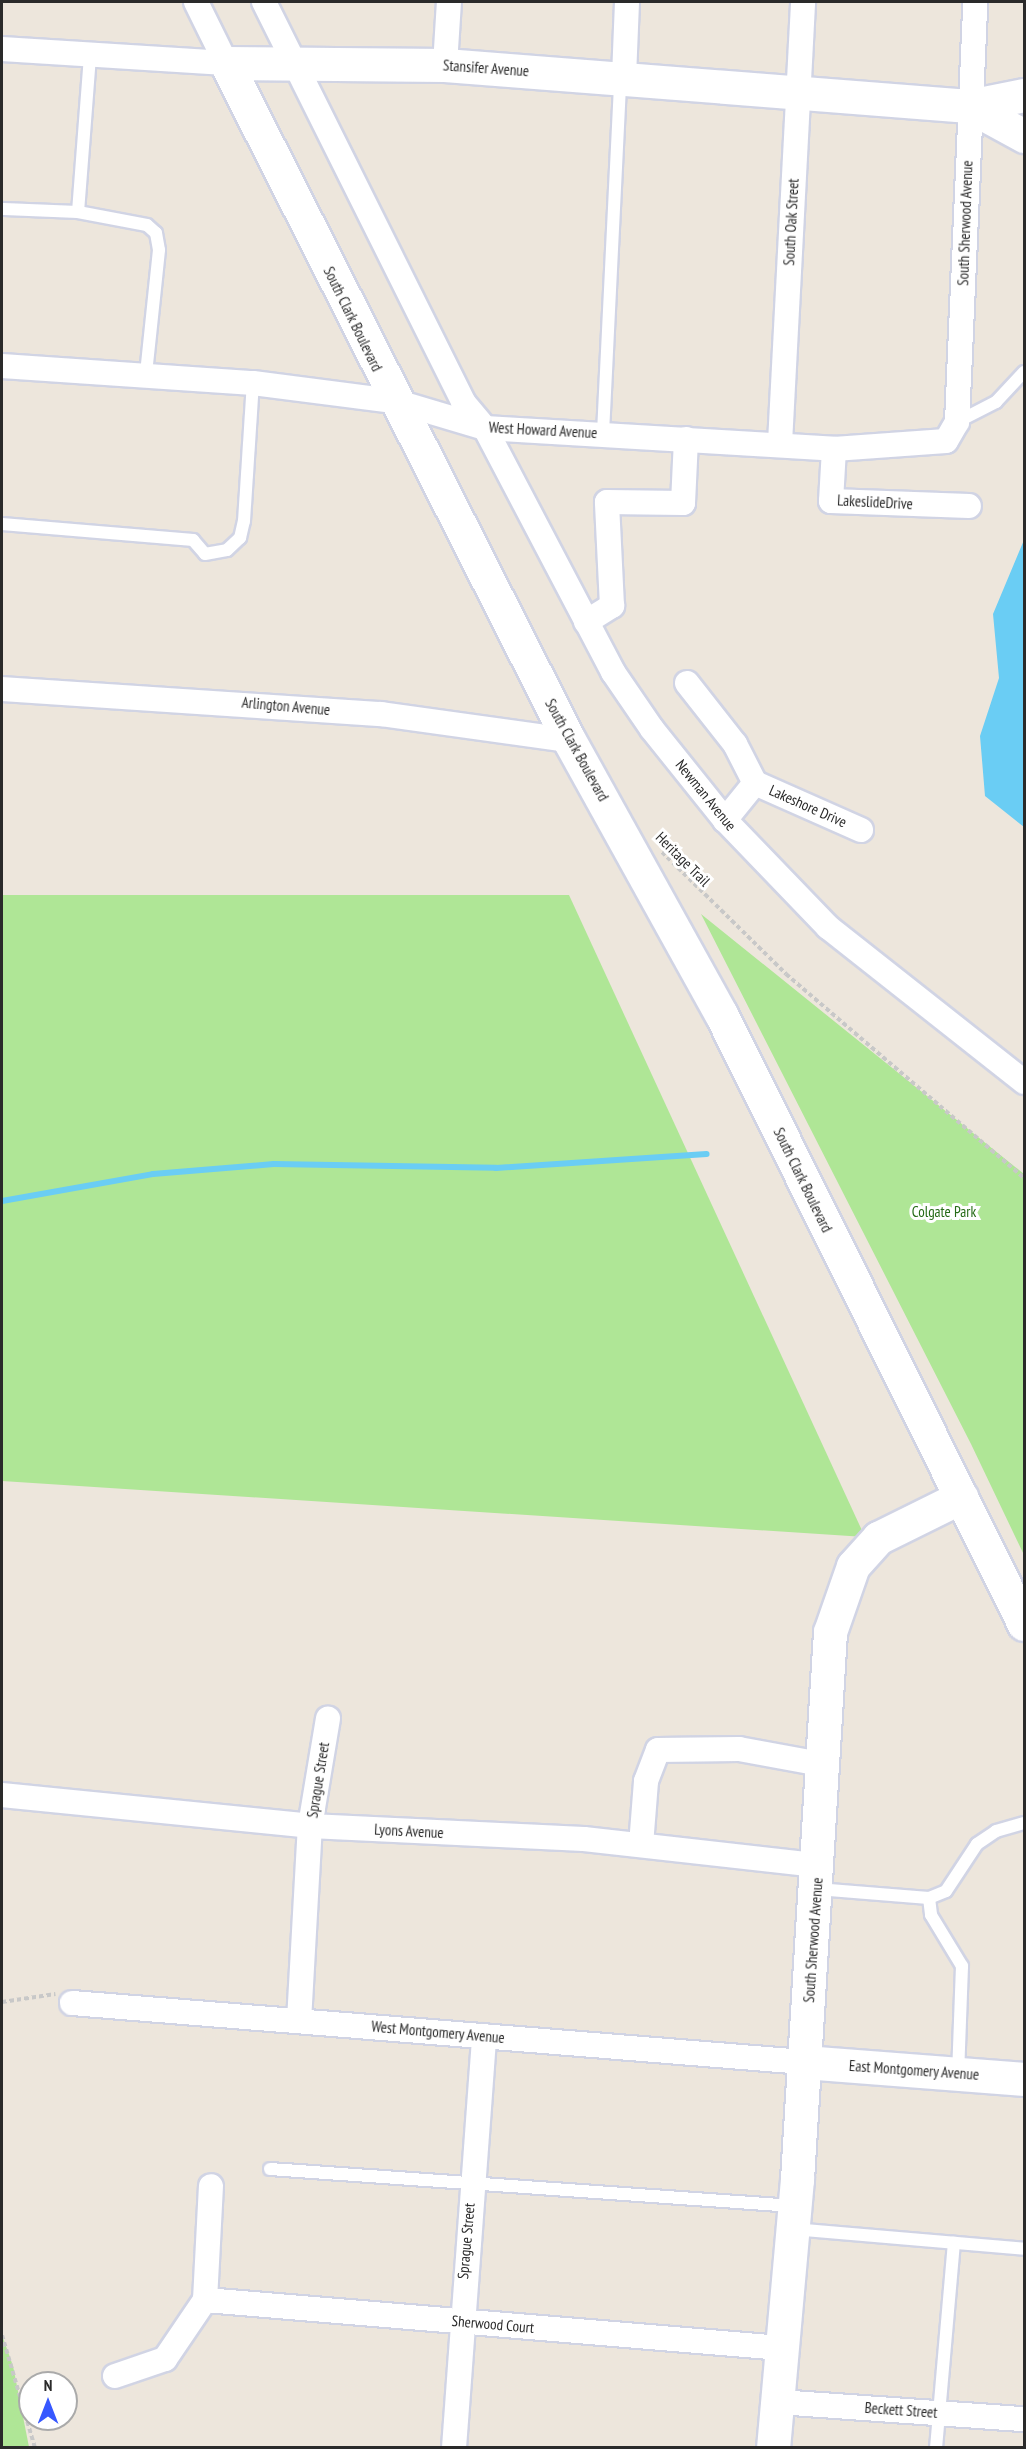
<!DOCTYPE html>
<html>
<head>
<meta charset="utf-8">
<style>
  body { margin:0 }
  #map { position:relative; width:1026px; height:2449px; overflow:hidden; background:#ede6dc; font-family:"PT Sans Narrow",sans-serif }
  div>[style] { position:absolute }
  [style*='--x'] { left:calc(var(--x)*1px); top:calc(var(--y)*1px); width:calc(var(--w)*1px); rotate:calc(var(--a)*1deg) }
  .green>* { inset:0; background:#afe696 }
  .water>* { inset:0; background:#6acdf4 }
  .stream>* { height:6px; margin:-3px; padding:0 3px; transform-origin:3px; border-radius:3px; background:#6acdf4 }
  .path>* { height:4px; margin-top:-2px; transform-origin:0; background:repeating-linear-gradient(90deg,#c8c8c8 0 4.5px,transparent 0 7.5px) }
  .roads { filter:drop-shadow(2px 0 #d1d4e4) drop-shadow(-2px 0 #d1d4e4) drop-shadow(0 2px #d1d4e4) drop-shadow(0 -2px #d1d4e4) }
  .lane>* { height:12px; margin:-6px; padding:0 6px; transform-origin:6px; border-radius:6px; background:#fff }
  .street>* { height:24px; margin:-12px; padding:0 12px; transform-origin:12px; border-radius:12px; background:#fff }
  .secondary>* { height:33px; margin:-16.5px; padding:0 16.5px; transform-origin:16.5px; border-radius:16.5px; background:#fff }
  span { translate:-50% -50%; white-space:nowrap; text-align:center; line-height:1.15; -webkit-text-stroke:6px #fff; paint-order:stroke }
  .street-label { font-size:15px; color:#2a2a2a }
  .park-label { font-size:15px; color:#266b17 }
  .frame { position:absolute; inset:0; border:3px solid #2a2a2a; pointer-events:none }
  .north { position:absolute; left:18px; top:2371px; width:60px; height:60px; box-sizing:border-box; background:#fff; border:2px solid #aaa; border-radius:50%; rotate:0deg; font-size:16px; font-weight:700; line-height:24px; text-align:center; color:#2a2a2a }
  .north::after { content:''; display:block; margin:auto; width:21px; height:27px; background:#3758ff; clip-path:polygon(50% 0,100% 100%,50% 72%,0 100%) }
</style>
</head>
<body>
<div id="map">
  <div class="green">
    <div style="clip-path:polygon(2px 895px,569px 895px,865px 1537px,2px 1481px)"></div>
    <div style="clip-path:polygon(701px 914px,1024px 1174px,1024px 1555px,971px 1444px)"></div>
    <div style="clip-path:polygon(2px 2335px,13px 2366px,29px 2447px,2px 2447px)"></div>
  </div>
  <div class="water">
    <div style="clip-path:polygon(1024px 540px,1024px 827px,985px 796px,980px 736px,999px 678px,993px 614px)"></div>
  </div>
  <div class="stream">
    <div style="--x:2;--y:1201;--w:153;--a:-10.1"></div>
    <div style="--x:153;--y:1174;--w:121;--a:-4.7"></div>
    <div style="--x:274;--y:1164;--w:222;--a:1"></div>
    <div style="--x:496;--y:1168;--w:211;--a:-3.8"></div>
  </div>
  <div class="path">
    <div style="--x:662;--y:852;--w:174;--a:44.5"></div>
    <div style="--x:786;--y:974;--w:313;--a:40.6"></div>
    <div style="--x:2;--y:2002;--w:54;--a:-8.6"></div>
    <div style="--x:2;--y:2335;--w:118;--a:73.7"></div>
  </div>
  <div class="roads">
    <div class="lane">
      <div style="--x:90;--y:56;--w:156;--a:94.4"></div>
      <div style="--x:78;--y:212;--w:70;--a:10.7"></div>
      <div style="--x:147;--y:225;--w:12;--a:42"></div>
      <div style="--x:156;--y:233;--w:17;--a:80"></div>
      <div style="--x:159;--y:250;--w:124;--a:96"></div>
      <div style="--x:2;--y:209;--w:76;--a:2.3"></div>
      <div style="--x:957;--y:422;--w:44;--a:-27.1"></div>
      <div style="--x:996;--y:402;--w:41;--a:-47"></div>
      <div style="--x:603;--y:433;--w:352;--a:-87.2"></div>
      <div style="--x:2;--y:524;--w:192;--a:4.8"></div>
      <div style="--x:193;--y:540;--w:18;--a:49"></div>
      <div style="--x:205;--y:554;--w:22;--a:-10"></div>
      <div style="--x:227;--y:550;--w:18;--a:-43"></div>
      <div style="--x:240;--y:538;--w:17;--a:-77"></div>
      <div style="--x:244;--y:521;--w:138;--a:-86.3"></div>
      <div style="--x:817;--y:1889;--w:112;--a:4.6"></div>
      <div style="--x:929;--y:1898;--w:18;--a:-22"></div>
      <div style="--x:946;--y:1891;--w:56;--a:-56.6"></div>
      <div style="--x:977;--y:1844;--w:23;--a:-34"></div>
      <div style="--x:996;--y:1831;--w:29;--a:-16"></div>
      <div style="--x:929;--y:1898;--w:17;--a:83"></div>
      <div style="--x:931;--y:1915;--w:60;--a:58.7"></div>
      <div style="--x:962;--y:1966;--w:107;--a:92.1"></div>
      <div style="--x:270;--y:2169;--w:525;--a:4.04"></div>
      <div style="--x:793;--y:2229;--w:232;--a:4.9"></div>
      <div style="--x:936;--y:2448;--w:206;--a:-85"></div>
    </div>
    <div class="street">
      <div style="--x:264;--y:2;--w:447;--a:63.5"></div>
      <div style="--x:463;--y:402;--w:34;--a:50"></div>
      <div style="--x:485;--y:428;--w:276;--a:62.3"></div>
      <div style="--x:613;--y:672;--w:69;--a:55.6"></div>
      <div style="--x:652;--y:729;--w:117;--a:51.3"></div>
      <div style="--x:725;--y:820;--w:149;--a:46.1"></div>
      <div style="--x:828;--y:927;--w:250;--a:38.3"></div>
      <div style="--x:2;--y:49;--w:224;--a:3.6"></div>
      <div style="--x:226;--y:63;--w:68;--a:-116.2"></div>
      <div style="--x:445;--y:65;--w:63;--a:-86.4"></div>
      <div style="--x:624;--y:77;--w:75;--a:-87.7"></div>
      <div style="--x:2;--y:366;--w:252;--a:3.9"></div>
      <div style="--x:253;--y:383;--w:142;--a:7.3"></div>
      <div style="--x:394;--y:401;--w:95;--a:16.5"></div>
      <div style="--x:485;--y:428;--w:350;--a:3.4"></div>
      <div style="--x:834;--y:449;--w:112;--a:-4.1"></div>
      <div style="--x:946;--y:441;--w:22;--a:-60"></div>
      <div style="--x:957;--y:422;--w:420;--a:-87.5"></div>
      <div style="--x:780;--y:443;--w:442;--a:-87"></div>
      <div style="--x:834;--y:449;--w:52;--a:93.3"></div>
      <div style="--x:831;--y:501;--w:138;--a:2.1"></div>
      <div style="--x:586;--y:622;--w:31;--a:-32"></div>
      <div style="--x:612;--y:606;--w:104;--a:-92.8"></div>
      <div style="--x:607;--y:502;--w:76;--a:0.8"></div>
      <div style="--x:683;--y:503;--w:64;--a:-87.3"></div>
      <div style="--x:687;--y:683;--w:78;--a:51.8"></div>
      <div style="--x:735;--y:744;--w:44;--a:62.9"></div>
      <div style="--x:755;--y:783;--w:48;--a:129"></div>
      <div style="--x:2;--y:689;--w:380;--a:3.8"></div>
      <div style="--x:381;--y:714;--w:190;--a:7.9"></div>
      <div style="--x:755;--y:783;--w:116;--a:23.9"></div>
      <div style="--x:2;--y:1795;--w:310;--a:5.7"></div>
      <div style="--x:310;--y:1826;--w:274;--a:2.7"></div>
      <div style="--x:584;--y:1839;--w:234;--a:6.4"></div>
      <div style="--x:641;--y:1845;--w:64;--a:-85.5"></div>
      <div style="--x:646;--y:1781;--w:33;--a:-69"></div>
      <div style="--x:658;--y:1750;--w:81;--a:-0.7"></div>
      <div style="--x:739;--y:1749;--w:83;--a:10.4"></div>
      <div style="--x:72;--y:2003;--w:734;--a:4.61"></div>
      <div style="--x:299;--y:2021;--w:195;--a:-86.8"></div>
      <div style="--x:310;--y:1826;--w:109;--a:-80.5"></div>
      <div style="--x:205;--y:2300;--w:578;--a:4.76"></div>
      <div style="--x:115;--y:2376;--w:53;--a:-18.8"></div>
      <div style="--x:165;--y:2359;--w:71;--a:-55.9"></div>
      <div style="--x:205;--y:2300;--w:114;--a:-87"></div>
      <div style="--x:778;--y:2402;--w:247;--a:4"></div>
      <div style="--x:454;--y:2448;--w:413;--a:-85.8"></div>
    </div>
    <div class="secondary">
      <div style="--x:1024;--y:95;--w:56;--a:168.7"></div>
      <div style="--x:969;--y:106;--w:526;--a:-175.53"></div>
      <div style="--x:445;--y:65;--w:219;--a:-179.5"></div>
      <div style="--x:226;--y:63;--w:759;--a:63.13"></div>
      <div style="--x:569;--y:740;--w:313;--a:61"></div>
      <div style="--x:721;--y:1014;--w:681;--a:63.59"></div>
      <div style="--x:969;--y:106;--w:63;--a:28.6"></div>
      <div style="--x:804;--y:2062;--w:221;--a:4.4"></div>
      <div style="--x:773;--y:2448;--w:270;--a:-84.9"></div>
      <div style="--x:797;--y:2179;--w:548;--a:-86.55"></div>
      <div style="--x:830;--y:1632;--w:70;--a:-70.8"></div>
      <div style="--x:853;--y:1566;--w:38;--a:-48"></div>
      <div style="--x:878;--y:1538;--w:93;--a:-26.3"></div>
    </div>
  </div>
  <div class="street-label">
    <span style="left:486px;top:68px;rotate:4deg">Stansifer Avenue</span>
    <span style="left:791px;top:222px;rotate:-87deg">South Oak Street</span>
    <span style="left:965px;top:223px;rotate:-88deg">South Sherwood Avenue</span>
    <span style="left:353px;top:319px;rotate:64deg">South Clark Boulevard</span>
    <span style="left:543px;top:430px;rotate:3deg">West Howard Avenue</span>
    <span style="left:875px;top:502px;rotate:3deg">LakeslideDrive</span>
    <span style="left:286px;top:706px;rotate:5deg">Arlington Avenue</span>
    <span style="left:577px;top:750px;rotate:61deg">South Clark Boulevard</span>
    <span style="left:706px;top:795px;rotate:51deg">Newman Avenue</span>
    <span style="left:808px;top:806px;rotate:24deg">Lakeshore Drive</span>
    <span style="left:683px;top:859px;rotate:45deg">Heritage Trail</span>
    <span style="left:803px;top:1180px;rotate:64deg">South Clark Boulevard</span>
    <span style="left:318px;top:1780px;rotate:-81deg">Sprague Street</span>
    <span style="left:409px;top:1831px;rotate:3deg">Lyons Avenue</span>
    <span style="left:813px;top:1940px;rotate:-86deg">South Sherwood Avenue</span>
    <span style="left:438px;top:2032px;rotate:5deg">West Montgomery Avenue</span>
    <span style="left:914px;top:2070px;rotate:4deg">East Montgomery Avenue</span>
    <span style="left:466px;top:2241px;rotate:-85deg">Sprague Street</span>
    <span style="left:493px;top:2324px;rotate:5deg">Sherwood Court</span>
    <span style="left:901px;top:2410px;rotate:4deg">Beckett Street</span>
  </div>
  <div class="park-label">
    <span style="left:944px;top:1212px">Colgate Park</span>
  </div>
  <div class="frame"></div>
  <div class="north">N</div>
</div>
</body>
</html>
